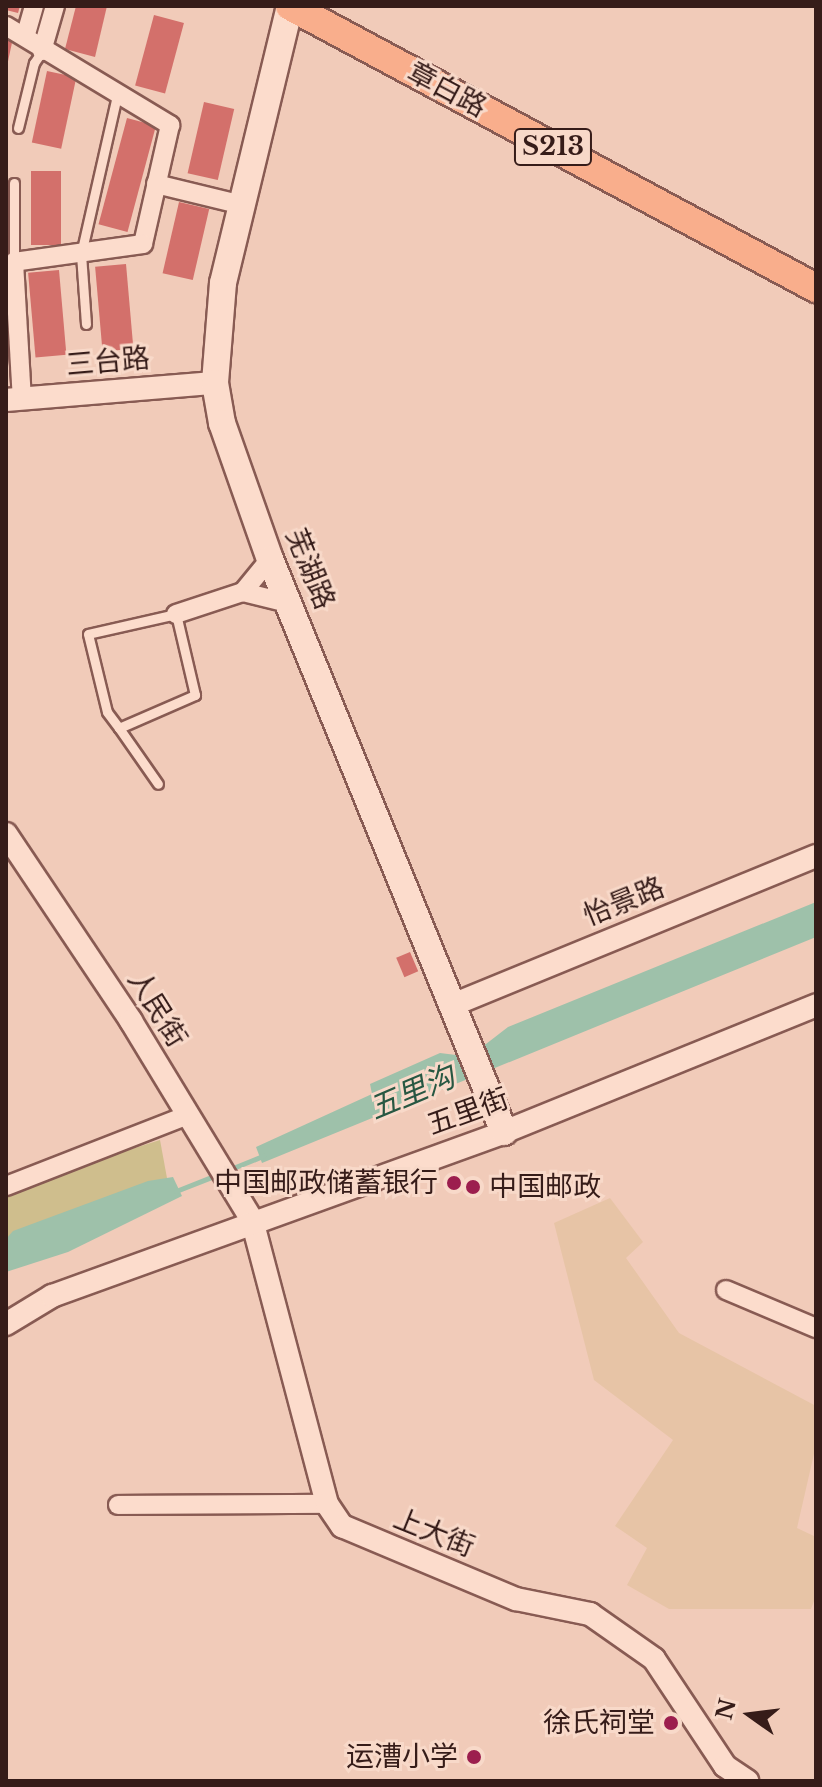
<!DOCTYPE html>
<html>
<head>
<meta charset="utf-8">
<style>
  body { margin:0 }
  #map { position:relative; width:822px; height:1787px; overflow:hidden; background:#f1cbb9; font-family:"Libre Baskerville","Noto Sans SC",serif }
  div>[style] { position:absolute }
  [style*='--x'] { left:calc(var(--x)*1px); top:calc(var(--y)*1px); width:calc(var(--w)*1px); rotate:calc(var(--a)*1deg) }
  .farmland>* { inset:0; background:#e7c4a6 }
  .green>* { inset:0; background:#cfbe8d }
  .water>* { inset:0; background:#9ec1aa }
  .stream>* { height:5px; margin:-2.5px; padding:0 2.5px; transform-origin:2.5px; border-radius:2.5px; background:#9ec1aa }
  .building>* { inset:0; background:#d3706b; transform-origin:0 0 }
  .roads { filter:drop-shadow(2px 0 #885b53) drop-shadow(-2px 0 #885b53) drop-shadow(0 2px #885b53) drop-shadow(0 -2px #885b53) }
  .service>* { height:9px; margin:-4.5px; padding:0 4.5px; transform-origin:4.5px; border-radius:4.5px; background:#fcdccc }
  .minor>* { height:18px; margin:-9px; padding:0 9px; transform-origin:9px; border-radius:9px; background:#fcdccc }
  .tertiary>* { height:22px; margin:-11px; padding:0 11px; transform-origin:11px; border-radius:11px; background:#fcdccc }
  .secondary>* { height:26px; margin:-13px; padding:0 13px; transform-origin:13px; border-radius:13px; background:#fcdccc }
  .primary>* { height:28px; margin:-14px; padding:0 14px; transform-origin:14px; border-radius:14px; background:#f9ae8c }
  .dots>* { width:22px; height:22px; translate:-50% -50%; box-sizing:border-box; border:4px solid #f8d9c9; border-radius:50% }
  span { translate:-50% -50%; white-space:nowrap; text-align:center; line-height:1.15; -webkit-text-stroke:6px #f8d9c9; paint-order:stroke }
  .shield-label span { padding:2px 6px; background:#f8d9c9; border:2px solid; border-radius:6px; -webkit-text-stroke-width:0 }
  .shield-label { font-size:26px; color:#361c19; font-weight:700 }
  .street-label { font-size:28px; color:#361c19 }
  .poi-label { font-size:28px; color:#361c19 }
  .right { translate:-100% -50%; text-align:right }
  .left { translate:0 -50%; text-align:left }
  .water-label { font-size:30px; color:#275742; font-style:italic }
  .frame { position:absolute; inset:0; border:8px solid #361c19; pointer-events:none }
  .north { position:absolute; left:710px; top:1675px; width:80px; height:80px; -webkit-text-stroke:6px #f8d9c9; paint-order:stroke; rotate:284deg; font-size:22px; font-weight:700; line-height:32px; text-align:center; color:#361c19 }
  .north::after { content:''; display:block; margin:auto; width:28px; height:36px; background:#361c19; clip-path:polygon(50% 0,100% 100%,50% 72%,0 100%) }
</style>
</head>
<body>
<div id="map">
  <div class="farmland">
    <div style="clip-path:polygon(610px 1198px,643px 1242px,626px 1258px,679px 1333px,816px 1406px,816px 1445px,797px 1528px,816px 1537px,816px 1596px,811px 1609px,669px 1609px,627px 1585px,647px 1548px,615px 1526px,673px 1440px,594px 1380px,554px 1223px)"></div>
  </div>
  <div class="green">
    <div style="clip-path:polygon(160px 1140px,169px 1189px,6px 1253px,6px 1189px)"></div>
  </div>
  <div class="water">
    <div style="clip-path:polygon(816px 902px,816px 937px,262px 1163px,256px 1147px,372px 1094px,370px 1084px,440px 1053px,456px 1055px,486px 1044px,508px 1027px)"></div>
    <div style="clip-path:polygon(173px 1177px,182px 1196px,68px 1252px,6px 1272px,6px 1239px,13px 1231px,148px 1181px)"></div>
  </div>
  <div class="stream">
    <div style="--x:228;--y:1170;--w:38;--a:-22"></div>
    <div style="--x:176;--y:1191;--w:46;--a:-21.6"></div>
  </div>
  <div class="building">
    <div style="clip-path:polygon(6px 6px,20px 6px,18px 13px,6px 10px)"></div>
    <div style="clip-path:polygon(76px 6px,107px 6px,95px 57px,65px 49px)"></div>
    <div style="left:154px;top:15px;width:31px;height:73px;rotate:15deg"></div>
    <div style="clip-path:polygon(6px 36px,13px 38px,7px 66px,6px 66px)"></div>
    <div style="left:47px;top:71px;width:30px;height:73px;rotate:12deg"></div>
    <div style="left:204px;top:102px;width:31px;height:73px;rotate:13deg"></div>
    <div style="left:127px;top:118px;width:30px;height:110px;rotate:15deg"></div>
    <div style="left:31px;top:171px;width:30px;height:74px"></div>
    <div style="left:179px;top:202px;width:31px;height:73px;rotate:13deg"></div>
    <div style="left:126px;top:264px;width:85px;height:31px;rotate:85deg"></div>
    <div style="left:59px;top:270px;width:85px;height:31px;rotate:85deg"></div>
    <div style="left:410px;top:952px;width:21px;height:15px;rotate:67deg"></div>
  </div>
  <div class="roads">
    <div class="service">
      <div style="--x:18;--y:128;--w:67;--a:-76.2"></div>
      <div style="--x:34;--y:63;--w:14;--a:-56"></div>
      <div style="--x:14;--y:262;--w:79;--a:-90"></div>
      <div style="--x:86;--y:324;--w:70;--a:-94.1"></div>
      <div style="--x:81;--y:254;--w:163;--a:-77.2"></div>
      <div style="--x:119;--y:728;--w:83;--a:-23.5"></div>
      <div style="--x:195;--y:695;--w:83;--a:-103.2"></div>
      <div style="--x:176;--y:614;--w:90;--a:167.2"></div>
      <div style="--x:88;--y:634;--w:80;--a:76.3"></div>
      <div style="--x:107;--y:712;--w:20;--a:53"></div>
      <div style="--x:119;--y:728;--w:68;--a:55.1"></div>
    </div>
    <div class="minor">
      <div style="--x:6;--y:26;--w:192;--a:31.1"></div>
      <div style="--x:170;--y:125;--w:122;--a:102.8"></div>
      <div style="--x:143;--y:244;--w:130;--a:172.1"></div>
      <div style="--x:14;--y:262;--w:137;--a:86.7"></div>
      <div style="--x:26;--y:34;--w:29;--a:-74"></div>
      <div style="--x:42;--y:51;--w:47;--a:-73.9"></div>
      <div style="--x:156;--y:184;--w:89;--a:13.7"></div>
      <div style="--x:270;--y:559;--w:43;--a:129.3"></div>
      <div style="--x:243;--y:592;--w:46;--a:13.7"></div>
      <div style="--x:176;--y:614;--w:71;--a:-18.2"></div>
      <div style="--x:6;--y:1186;--w:195;--a:-21.3"></div>
      <div style="--x:726;--y:1290;--w:98;--a:22.9"></div>
      <div style="--x:118;--y:1505;--w:209;--a:-0.3"></div>
    </div>
    <div class="tertiary">
      <div style="--x:6;--y:400;--w:210;--a:-4.7"></div>
      <div style="--x:6;--y:834;--w:225;--a:56.2"></div>
      <div style="--x:131;--y:1021;--w:233;--a:58.7"></div>
      <div style="--x:252;--y:1220;--w:294;--a:75.2"></div>
      <div style="--x:327;--y:1504;--w:27;--a:56"></div>
      <div style="--x:342;--y:1526;--w:189;--a:22.8"></div>
      <div style="--x:516;--y:1599;--w:76;--a:11.5"></div>
      <div style="--x:590;--y:1614;--w:78;--a:35.1"></div>
      <div style="--x:654;--y:1659;--w:128;--a:56.4"></div>
      <div style="--x:725;--y:1766;--w:27;--a:34"></div>
      <div style="--x:455;--y:1004;--w:390;--a:-22.3"></div>
      <div style="--x:6;--y:1324;--w:54;--a:-31.3"></div>
      <div style="--x:52;--y:1296;--w:481;--a:-19.9"></div>
      <div style="--x:504;--y:1132;--w:337;--a:-22.1"></div>
    </div>
    <div class="secondary">
      <div style="--x:290;--y:6;--w:285;--a:103.6"></div>
      <div style="--x:223;--y:283;--w:100;--a:94.6"></div>
      <div style="--x:215;--y:383;--w:41;--a:80.1"></div>
      <div style="--x:222;--y:423;--w:144;--a:70.6"></div>
      <div style="--x:270;--y:559;--w:619;--a:67.79"></div>
    </div>
    <div class="primary">
      <div style="--x:290;--y:6;--w:597;--a:28.2"></div>
    </div>
  </div>
  <div class="dots">
    <div style="left:454px;top:1183px;background:#9c1e4e"></div>
    <div style="left:473px;top:1187px;background:#9c1e4e"></div>
    <div style="left:671px;top:1723px;background:#9c1e4e"></div>
    <div style="left:474px;top:1757px;background:#9c1e4e"></div>
  </div>
  <div class="shield-label">
    <span style="left:553px;top:147px">S213</span>
  </div>
  <div class="street-label">
    <span style="left:447px;top:90px;rotate:28deg">章白路</span>
    <span style="left:108px;top:362px;rotate:-5deg">三台路</span>
    <span style="left:310px;top:569px;rotate:68deg">芜湖路</span>
    <span style="left:624px;top:902px;rotate:-22deg">怡景路</span>
    <span style="left:157px;top:1009px;rotate:58deg">人民街</span>
    <span style="left:468px;top:1112px;rotate:-20deg">五里街</span>
    <span style="left:434px;top:1533px;rotate:22deg">上大街</span>
  </div>
  <div class="poi-label">
    <span class="right" style="left:438px;top:1183px">中国邮政储蓄银行</span>
    <span class="left" style="left:489px;top:1187px">中国邮政</span>
    <span class="right" style="left:655px;top:1723px">徐氏祠堂</span>
    <span class="right" style="left:458px;top:1757px">运漕小学</span>
  </div>
  <div class="water-label">
    <span style="left:412px;top:1093px;rotate:-23deg">五里沟</span>
  </div>
  <div class="frame"></div>
  <div class="north">N</div>
</div>
</body>
</html>
